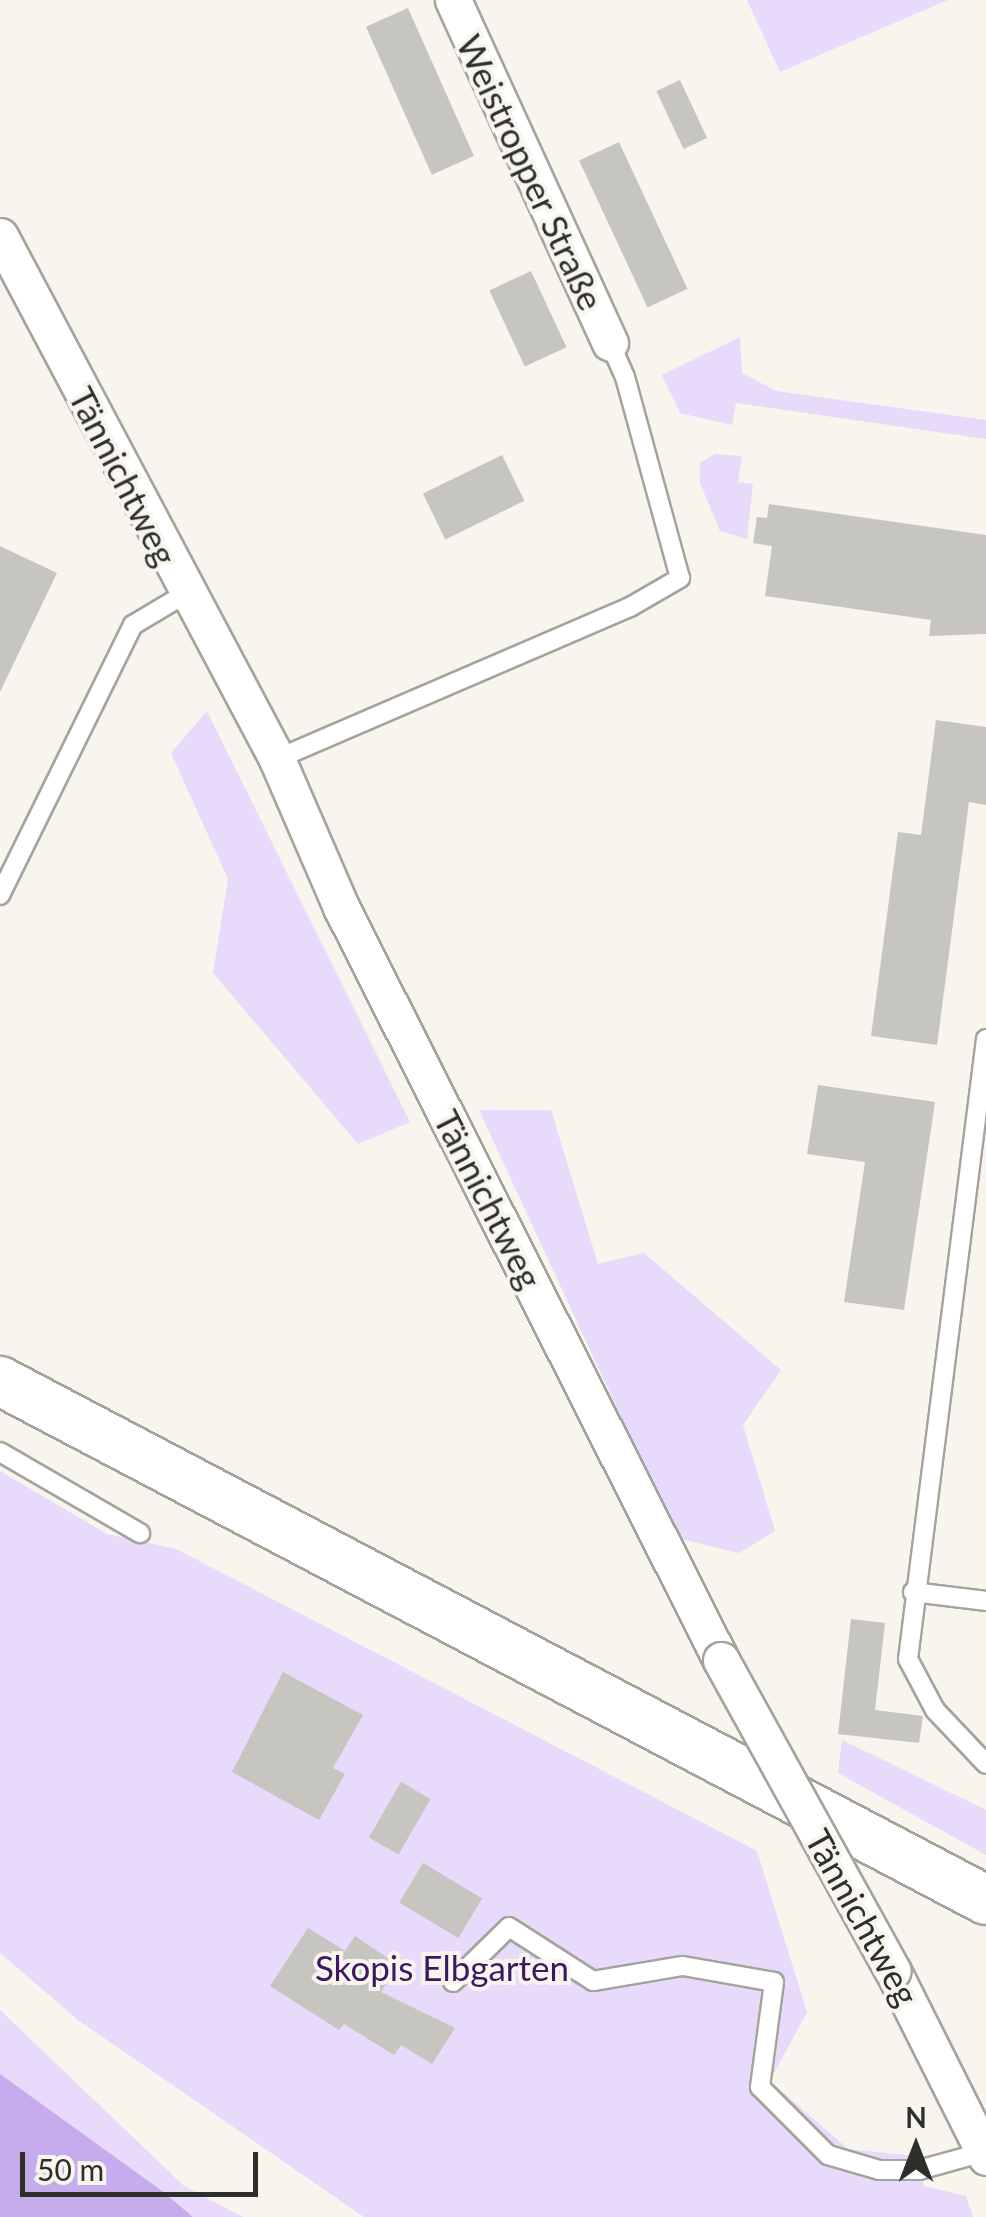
<!DOCTYPE html>
<html>
<head>
<meta charset="utf-8">
<style>
  body { margin:0 }
  #map { position:relative; width:986px; height:2217px; overflow:hidden; background:#f7f5ee; font-family:Lato,sans-serif }
  div>[style] { position:absolute }
  [style*='--x'] { left:calc(var(--x)*1px); top:calc(var(--y)*1px); width:calc(var(--w)*1px); rotate:calc(var(--a)*1deg) }
  .green>* { inset:0; background:#e7dafb }
  .water>* { inset:0; background:#c6acec }
  .building>* { inset:0; background:#c7c5bf; transform-origin:0 0 }
  .roads { filter:drop-shadow(2px 0 #a4a39c) drop-shadow(-2px 0 #a4a39c) drop-shadow(0 2px #a4a39c) drop-shadow(0 -2px #a4a39c) }
  .service>* { height:18px; margin:-9px; padding:0 9px; transform-origin:9px; border-radius:9px; background:#fff }
  .minor>* { height:35px; margin:-17.5px; padding:0 17.5px; transform-origin:17.5px; border-radius:17.5px; background:#fff }
  .secondary>* { height:48px; margin:-24px; padding:0 24px; transform-origin:24px; border-radius:24px; background:#fff }
  .bridges { filter:drop-shadow(2px 0 #a4a39c) drop-shadow(-2px 0 #a4a39c) drop-shadow(0 2px #a4a39c) drop-shadow(0 -2px #a4a39c) }
  .minor-bridge>* { height:35px; margin:-17.5px; padding:0 17.5px; transform-origin:17.5px; border-radius:17.5px; background:#fff }
  span { translate:-50% -50%; white-space:nowrap; text-align:center; line-height:1.15; -webkit-text-stroke:8px #f7f5ee; paint-order:stroke }
  .street-label { font-size:35px; color:#2e2e2b }
  .park-label { font-size:35px; color:#3d1860 }
  .north { position:absolute; left:866px; top:2097px; width:100px; height:100px; -webkit-text-stroke:8px #f7f5ee; paint-order:stroke; rotate:0deg; font-size:28px; font-weight:700; line-height:40px; text-align:center; color:#2e2e2b }
  .north::after { content:''; display:block; margin:auto; width:35px; height:45px; background:#2e2e2b; clip-path:polygon(50% 0,100% 100%,50% 72%,0 100%) }
  .scale { position:absolute; left:20px; top:2152px; width:238px; height:45px; box-sizing:border-box; border:5px solid #2e2e2b; border-top:0; padding-left:12px; font-size:30px; line-height:35px; white-space:nowrap; color:#2e2e2b; -webkit-text-stroke:8px #f7f5ee; paint-order:stroke }
</style>
</head>
<body>
<div id="map">
  <div class="green">
    <div style="clip-path:polygon(747px 0,948px 0,780px 72px)"></div>
    <div style="clip-path:polygon(740px 337px,742px 373px,776px 391px,986px 420px,986px 439px,736px 403px,732px 425px,680px 413px,662px 375px)"></div>
    <div style="clip-path:polygon(715px 454px,742px 456px,738px 482px,753px 484px,747px 539px,720px 531px,700px 483px,700px 463px)"></div>
    <div style="clip-path:polygon(207px 711px,410px 1122px,358px 1144px,213px 973px,228px 879px,171px 753px)"></div>
    <div style="clip-path:polygon(479px 1110px,551px 1110px,598px 1264px,644px 1253px,781px 1370px,743px 1425px,775px 1531px,739px 1553px,677px 1538px)"></div>
    <div style="clip-path:polygon(0 1471px,107px 1534px,176px 1549px,757px 1851px,807px 2012px,770px 2081px,848px 2149px,915px 2156px,924px 2186px,966px 2196px,973px 2217px,364px 2217px,78px 2020px,0 1953px)"></div>
    <div style="clip-path:polygon(842px 1740px,986px 1810px,986px 1855px,838px 1773px)"></div>
    <div style="clip-path:polygon(0 2010px,184px 2186px,243px 2217px,193px 2217px,0 2074px)"></div>
  </div>
  <div class="water">
    <div style="clip-path:polygon(0 2074px,162px 2191px,193px 2217px,0 2217px)"></div>
  </div>
  <div class="building">
    <div style="left:408px;top:8px;width:162px;height:46px;rotate:66deg"></div>
    <div style="left:680px;top:80px;width:64px;height:26px;rotate:65deg"></div>
    <div style="left:619px;top:142px;width:162px;height:44px;rotate:65deg"></div>
    <div style="left:531px;top:271px;width:84px;height:46px;rotate:65deg"></div>
    <div style="left:502px;top:455px;width:51px;height:88px;rotate:64deg"></div>
    <div style="clip-path:polygon(769px 504px,986px 535px,986px 634px,929px 636px,931px 620px,765px 596px,772px 546px,753px 543px,757px 517px,767px 518px)"></div>
    <div style="clip-path:polygon(0 546px,57px 573px,0 692px)"></div>
    <div style="clip-path:polygon(936px 720px,986px 727px,986px 805px,969px 802px,937px 1045px,871px 1036px,898px 832px,921px 835px)"></div>
    <div style="clip-path:polygon(818px 1085px,935px 1102px,904px 1310px,844px 1302px,865px 1162px,807px 1154px)"></div>
    <div style="clip-path:polygon(851px 1619px,885px 1623px,875px 1710px,923px 1716px,919px 1743px,838px 1734px)"></div>
    <div style="clip-path:polygon(283px 1672px,363px 1715px,333px 1768px,345px 1774px,319px 1820px,232px 1772px)"></div>
    <div style="left:401px;top:1782px;width:34px;height:64px;rotate:30deg"></div>
    <div style="left:423px;top:1863px;width:69px;height:46px;rotate:31deg"></div>
    <div style="clip-path:polygon(308px 1928px,345px 1951px,355px 1936px,389px 1959px,380px 1971px,390px 1977px,381px 1992px,455px 2028px,432px 2064px,401px 2045px,394px 2055px,344px 2024px,339px 2030px,270px 1986px)"></div>
  </div>
  <div class="roads">
    <div class="service">
      <div style="--x:277;--y:759;--w:384;--a:-23.3"></div>
      <div style="--x:630;--y:607;--w:58;--a:-30.1"></div>
      <div style="--x:680;--y:578;--w:208;--a:-105.3"></div>
      <div style="--x:625;--y:377;--w:37;--a:-114"></div>
      <div style="--x:0;--y:895;--w:301;--a:-63.8"></div>
      <div style="--x:133;--y:625;--w:61;--a:-30.8"></div>
      <div style="--x:986;--y:1039;--w:625;--a:97.17"></div>
      <div style="--x:908;--y:1659;--w:58;--a:62.1"></div>
      <div style="--x:935;--y:1710;--w:74;--a:46.6"></div>
      <div style="--x:0;--y:1452;--w:162;--a:30.1"></div>
      <div style="--x:913;--y:1592;--w:74;--a:7"></div>
      <div style="--x:453;--y:1982;--w:78;--a:-44.5"></div>
      <div style="--x:509;--y:1927;--w:100;--a:32.7"></div>
      <div style="--x:593;--y:1981;--w:91;--a:-9.5"></div>
      <div style="--x:683;--y:1966;--w:92;--a:10"></div>
      <div style="--x:774;--y:1982;--w:106;--a:97.6"></div>
      <div style="--x:760;--y:2087;--w:96;--a:45"></div>
      <div style="--x:828;--y:2155;--w:53;--a:16.4"></div>
      <div style="--x:879;--y:2170;--w:40;--a:0"></div>
      <div style="--x:919;--y:2170;--w:67;--a:-15.5"></div>
    </div>
    <div class="minor">
      <div style="--x:453;--y:0;--w:377;--a:65.4"></div>
      <div style="--x:0;--y:236;--w:592;--a:62.09"></div>
      <div style="--x:277;--y:759;--w:161;--a:66.6"></div>
      <div style="--x:341;--y:907;--w:843;--a:63.22"></div>
      <div style="--x:893;--y:1971;--w:208;--a:63.4"></div>
    </div>
    <div class="secondary">
      <div style="--x:0;--y:1381;--w:1114;--a:27.76"></div>
    </div>
  </div>
  <div class="bridges">
    <div class="minor-bridge">
      <div style="--x:721;--y:1660;--w:355;--a:61.1"></div>
    </div>
  </div>
  <div class="street-label">
    <span style="left:531px;top:172px;rotate:65deg">Weistropper Straße</span>
    <span style="left:124px;top:476px;rotate:63deg">Tännichtweg</span>
    <span style="left:489px;top:1199px;rotate:63deg">Tännichtweg</span>
    <span style="left:863px;top:1917px;rotate:61deg">Tännichtweg</span>
  </div>
  <div class="park-label">
    <span style="left:442px;top:1967px">Skopis Elbgarten</span>
  </div>
  <div class="north">N</div>
  <div class="scale">50 m</div>
</div>
</body>
</html>
